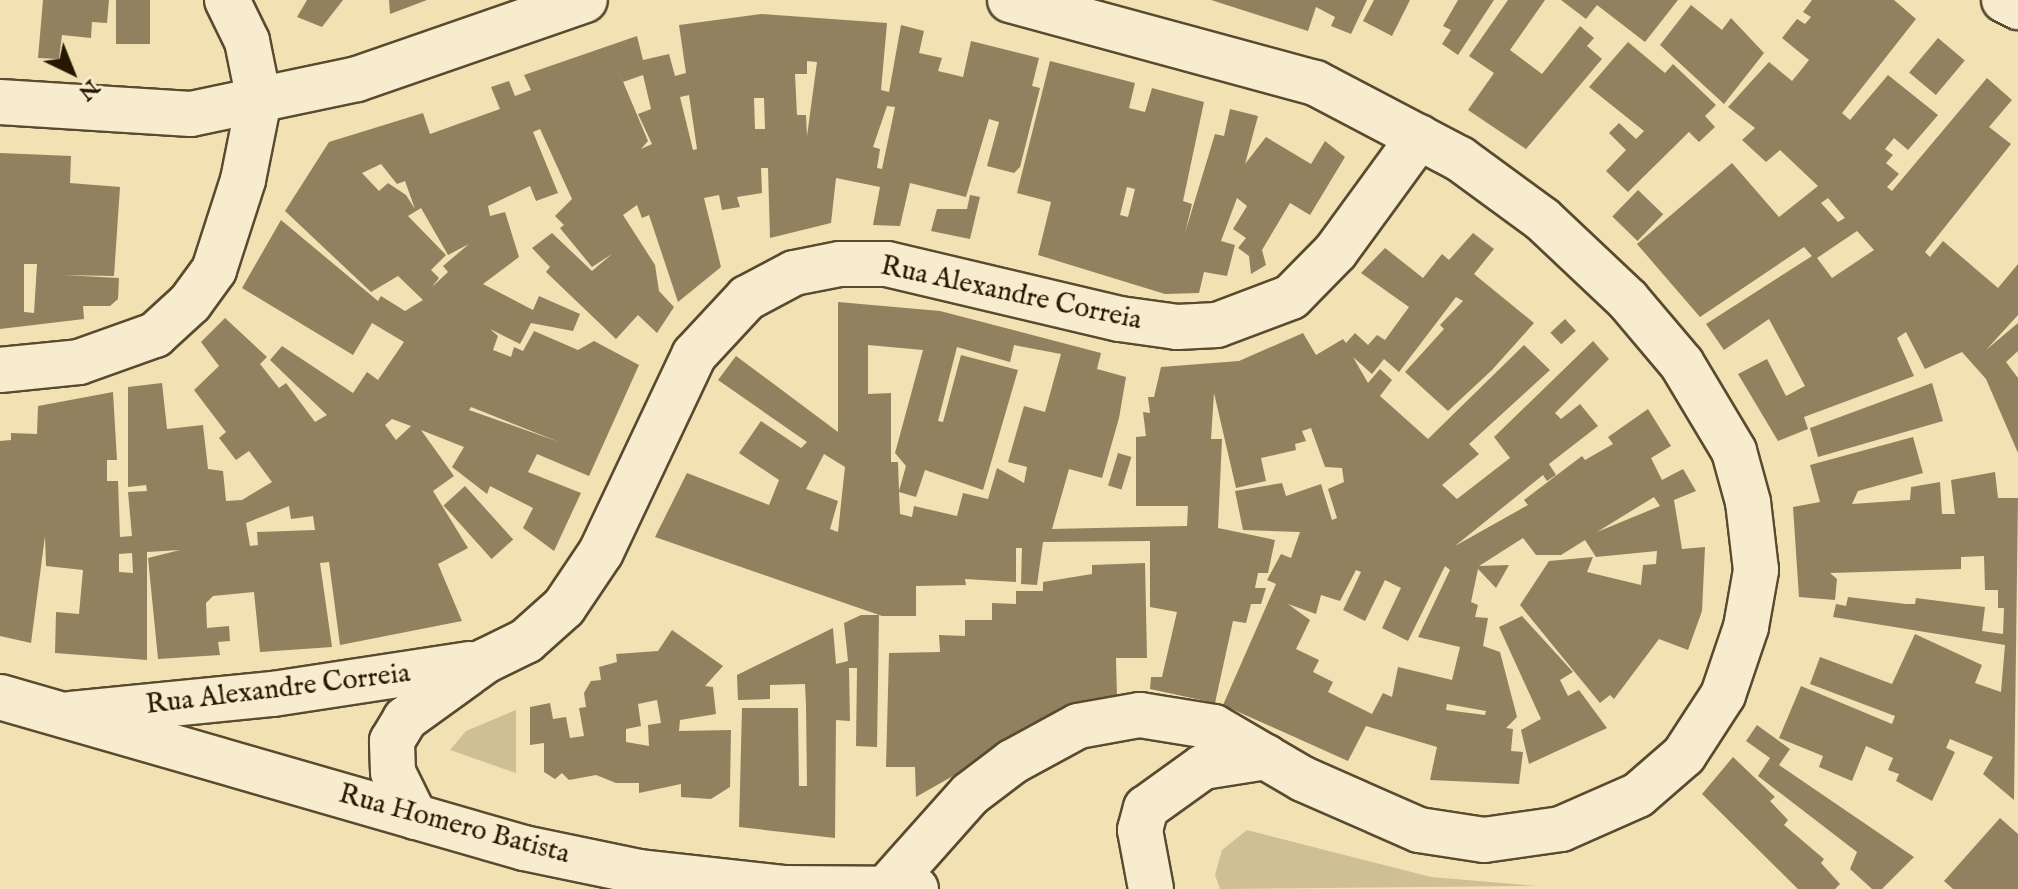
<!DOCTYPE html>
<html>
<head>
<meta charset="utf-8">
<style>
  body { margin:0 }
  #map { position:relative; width:2018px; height:889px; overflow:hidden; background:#f2e1b3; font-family:"IM FELL English",serif }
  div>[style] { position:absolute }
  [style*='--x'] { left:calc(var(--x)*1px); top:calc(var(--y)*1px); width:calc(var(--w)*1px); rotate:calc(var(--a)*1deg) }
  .green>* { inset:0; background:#cfbf95 }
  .building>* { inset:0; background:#91815f; transform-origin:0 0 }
  .roads { filter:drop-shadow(2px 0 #5a4a2f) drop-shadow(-2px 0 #5a4a2f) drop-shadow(0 2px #5a4a2f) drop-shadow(0 -2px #5a4a2f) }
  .street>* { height:44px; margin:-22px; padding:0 22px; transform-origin:22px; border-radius:22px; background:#f7ecce }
  .secondary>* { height:44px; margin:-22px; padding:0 22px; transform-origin:22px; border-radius:22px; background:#f7ecce }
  span { translate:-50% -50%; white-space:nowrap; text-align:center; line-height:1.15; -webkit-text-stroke:8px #f7ecce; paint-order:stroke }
  .street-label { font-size:28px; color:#271803 }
  .north { position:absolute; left:32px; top:32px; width:80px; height:80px; -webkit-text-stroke:6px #f7ecce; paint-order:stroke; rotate:137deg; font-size:22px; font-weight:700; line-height:32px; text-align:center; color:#271803 }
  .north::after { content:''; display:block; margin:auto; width:28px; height:36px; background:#271803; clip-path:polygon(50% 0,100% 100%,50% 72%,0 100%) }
</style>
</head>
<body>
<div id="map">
  <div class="green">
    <div style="clip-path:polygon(516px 710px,516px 773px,450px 750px,466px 731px)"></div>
    <div style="clip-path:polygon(1247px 830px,1431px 877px,1537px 886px,1220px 889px,1215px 875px,1222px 850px)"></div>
  </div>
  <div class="building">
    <div style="clip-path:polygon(43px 0,109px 0,107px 23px,92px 22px,91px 38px,62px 35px,59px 59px,38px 58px)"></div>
    <div style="left:116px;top:0;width:34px;height:44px"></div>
    <div style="clip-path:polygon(307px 0,343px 0,322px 27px,297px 17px)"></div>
    <div style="clip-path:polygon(389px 0,427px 0,390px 14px)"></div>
    <div style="clip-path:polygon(1211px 0,1367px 0,1351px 34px,1331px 26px,1335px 17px,1316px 7px,1308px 31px)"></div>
    <div style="clip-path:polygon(1374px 0,1410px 0,1392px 36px,1363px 21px)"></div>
    <div style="clip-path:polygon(1458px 0,1494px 0,1458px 55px,1442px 44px,1451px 30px,1443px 26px)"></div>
    <div style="clip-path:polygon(1508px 0,1545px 0,1510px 50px,1542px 74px,1580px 26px,1594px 38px,1587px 46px,1602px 59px,1526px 149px,1468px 110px,1494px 73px,1469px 56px)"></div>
    <div style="clip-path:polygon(1561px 0,1678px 0,1645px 42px,1597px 5px,1586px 19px)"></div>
    <div style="clip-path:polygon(evenodd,1812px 0,1894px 0,1916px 19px,1842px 113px,1850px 120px,1888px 75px,1938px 115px,1908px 150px,1894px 138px,1885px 149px,1893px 155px,1886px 163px,1899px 174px,1887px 187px,1892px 191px,1987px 78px,2012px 100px,1989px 127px,2011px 144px,1925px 252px,1930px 257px,1943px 241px,1998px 288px,2018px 264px,2018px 315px,1986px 350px,2018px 323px,2018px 351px,2006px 362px,2018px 378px,2018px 453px,1986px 379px,1962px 352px,1925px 369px,1906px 332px,1897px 338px,1914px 376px,1804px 417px,1808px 429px,1778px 441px,1738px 374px,1767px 359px,1786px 396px,1805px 386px,1769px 319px,1724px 350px,1706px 324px,1812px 256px,1804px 247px,1700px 317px,1637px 244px,1732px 163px,1779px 217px,1818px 186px,1780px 150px,1766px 162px,1742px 140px,1755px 128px,1728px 107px,1769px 62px,1792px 81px,1797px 75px,1809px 60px,1782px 38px,1797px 19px,1805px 24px,1811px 17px,1803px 12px,1812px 0,1828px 198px,1845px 218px,1838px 222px,1821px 203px,1828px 198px,1812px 0,1857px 231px,1874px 250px,1832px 278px,1817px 258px,1857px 231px)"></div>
    <div style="clip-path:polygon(1691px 5px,1722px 30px,1731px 18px,1764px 53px,1724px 104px,1660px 45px)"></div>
    <div style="clip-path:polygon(evenodd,761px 14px,887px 23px,881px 90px,889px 92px,901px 25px,924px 31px,919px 53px,942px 58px,938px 71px,963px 77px,971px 41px,1039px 58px,1032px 86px,1040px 88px,1020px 167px,1014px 173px,987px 166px,999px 122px,989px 119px,966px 197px,910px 183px,900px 226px,873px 225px,880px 187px,836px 178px,831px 223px,770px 238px,768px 168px,761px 168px,762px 193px,737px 197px,740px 207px,722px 210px,719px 195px,704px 198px,721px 267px,678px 302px,649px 215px,642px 218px,637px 205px,623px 215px,655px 265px,659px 291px,674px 307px,657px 333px,638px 315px,616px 339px,546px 272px,550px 267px,532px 248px,552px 233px,592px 271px,612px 254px,592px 267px,560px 228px,564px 225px,555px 216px,572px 199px,540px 129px,533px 132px,558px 193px,536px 201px,530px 186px,488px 206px,490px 216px,505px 212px,519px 257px,483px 284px,533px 310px,539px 296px,580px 314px,573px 331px,531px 323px,520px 344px,490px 329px,498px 336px,493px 350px,511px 357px,514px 347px,523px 351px,534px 331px,578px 350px,594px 341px,639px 365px,589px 476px,537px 454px,528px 472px,581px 493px,554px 551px,523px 528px,533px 508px,490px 486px,487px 494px,452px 467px,464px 447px,421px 430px,454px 476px,433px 491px,468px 548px,438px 564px,462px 621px,340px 645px,329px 562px,320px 563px,332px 647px,260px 652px,254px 592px,213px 596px,206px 603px,207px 628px,229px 626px,230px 641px,218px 642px,220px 655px,158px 659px,148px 558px,180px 550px,147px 552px,147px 660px,55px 653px,56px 612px,79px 614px,83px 570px,46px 566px,45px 536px,31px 643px,0 636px,0 441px,11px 440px,11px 433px,37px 434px,38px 406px,113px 392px,117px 460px,107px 460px,107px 481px,118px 481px,120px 537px,132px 536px,128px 492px,147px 491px,146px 485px,128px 487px,128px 387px,162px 383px,167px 429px,203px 425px,208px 469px,223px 471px,226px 501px,242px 500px,272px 482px,249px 451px,236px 460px,219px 438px,226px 432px,194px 390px,219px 366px,201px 342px,225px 318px,267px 357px,260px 364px,279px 388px,286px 383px,315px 422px,327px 415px,270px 360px,282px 346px,353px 393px,367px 372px,378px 380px,404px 342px,372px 323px,353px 355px,242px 288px,281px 220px,378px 301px,381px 296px,405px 311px,423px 300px,398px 276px,371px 292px,285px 211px,329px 142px,423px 113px,430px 134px,500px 109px,491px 87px,509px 81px,515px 96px,531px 90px,524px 75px,637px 36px,643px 60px,669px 54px,675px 76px,686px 73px,679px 25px,761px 14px,807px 61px,817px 62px,807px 136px,806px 115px,797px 115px,795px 74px,807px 74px,807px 61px,761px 14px,616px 65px,623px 82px,643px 75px,651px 109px,638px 114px,652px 144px,641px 149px,648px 141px,616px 65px,761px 14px,689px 95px,697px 149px,693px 150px,680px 97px,689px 95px,761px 14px,754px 98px,764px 98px,765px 129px,755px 129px,754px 98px,761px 14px,887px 106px,895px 107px,882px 169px,877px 168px,880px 149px,873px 147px,887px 106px,761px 14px,381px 164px,397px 184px,405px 181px,415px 209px,406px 195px,388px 183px,379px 191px,362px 173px,381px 164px,761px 14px,421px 208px,448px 255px,469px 244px,443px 266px,448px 272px,432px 287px,439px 278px,431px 270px,446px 255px,408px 216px,421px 208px,761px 14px,471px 407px,559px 442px,469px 410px,471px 407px,761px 14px,392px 419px,411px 426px,396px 440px,385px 425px,392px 419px,761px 14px,289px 506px,291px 519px,313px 516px,315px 530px,257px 532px,258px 545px,250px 546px,246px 523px,289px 506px,761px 14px,132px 553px,133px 573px,119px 572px,119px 554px,132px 553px)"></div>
    <div style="left:1938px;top:38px;width:35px;height:45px;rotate:40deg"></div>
    <div style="clip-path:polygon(1628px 42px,1665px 73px,1673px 64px,1716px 105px,1705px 116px,1715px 127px,1699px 142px,1689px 132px,1628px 192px,1606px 171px,1626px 150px,1609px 133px,1619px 123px,1636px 139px,1644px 131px,1589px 87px)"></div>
    <div style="clip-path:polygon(evenodd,1050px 61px,1135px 83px,1129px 108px,1145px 112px,1152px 88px,1204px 102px,1183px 201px,1192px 204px,1185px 233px,1215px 134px,1224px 136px,1230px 109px,1258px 116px,1245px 164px,1266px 137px,1311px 164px,1325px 141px,1345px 157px,1310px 215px,1290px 203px,1262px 250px,1266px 265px,1251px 274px,1249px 256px,1238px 248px,1246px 238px,1233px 229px,1247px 206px,1237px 198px,1221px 241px,1235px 245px,1227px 276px,1204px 272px,1199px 293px,1165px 294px,1038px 255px,1051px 202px,1017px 193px,1050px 61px,1127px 187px,1135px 189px,1128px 217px,1120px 215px,1127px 187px)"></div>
    <div style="clip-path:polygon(evenodd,0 153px,71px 156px,70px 183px,120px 187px,114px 276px,63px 275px,119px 278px,118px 299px,110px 306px,83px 306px,84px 319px,0 329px,0 153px,24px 264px,37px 264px,34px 313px,24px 312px,24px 264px)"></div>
    <div style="left:1638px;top:190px;width:35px;height:37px;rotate:44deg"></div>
    <div style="clip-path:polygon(970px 195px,980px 197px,970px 239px,931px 231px,937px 209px,967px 209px)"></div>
    <div style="clip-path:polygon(evenodd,1473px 233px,1494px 249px,1474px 274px,1534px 323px,1492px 370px,1448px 411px,1405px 372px,1444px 329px,1440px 325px,1463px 301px,1456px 297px,1399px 372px,1384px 359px,1372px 374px,1353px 357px,1368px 383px,1380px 369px,1392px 380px,1380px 396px,1428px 439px,1524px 345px,1550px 370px,1469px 444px,1479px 454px,1442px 485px,1457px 499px,1510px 458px,1494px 437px,1593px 341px,1609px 359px,1555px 413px,1561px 419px,1580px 404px,1598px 426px,1549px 464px,1556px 475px,1547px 481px,1543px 475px,1455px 546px,1528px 505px,1524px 500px,1582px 456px,1585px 460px,1613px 444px,1608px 437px,1648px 409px,1671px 446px,1651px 458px,1662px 480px,1683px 469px,1696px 491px,1674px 500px,1682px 549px,1705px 547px,1702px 611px,1688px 650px,1659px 639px,1614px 699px,1610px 695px,1600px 703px,1520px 605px,1549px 561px,1593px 557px,1587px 572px,1641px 585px,1643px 565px,1656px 564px,1657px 551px,1596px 557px,1585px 540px,1561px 555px,1536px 555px,1523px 538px,1479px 566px,1509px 565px,1496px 588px,1478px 569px,1471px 602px,1478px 605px,1475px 617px,1488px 618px,1483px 646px,1500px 652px,1517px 717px,1506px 728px,1513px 729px,1511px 751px,1523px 752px,1519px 784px,1430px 780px,1437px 747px,1366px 726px,1348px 761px,1223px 705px,1276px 584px,1267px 580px,1281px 554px,1291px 558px,1300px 532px,1243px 530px,1235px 491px,1282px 483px,1286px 496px,1321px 484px,1332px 520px,1337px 518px,1328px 489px,1344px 482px,1342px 468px,1325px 467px,1311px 428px,1302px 431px,1306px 441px,1295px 444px,1296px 450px,1261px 458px,1266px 481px,1236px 488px,1214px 393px,1211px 439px,1222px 439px,1218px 528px,1275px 540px,1268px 573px,1258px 573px,1255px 588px,1266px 588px,1261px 604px,1251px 604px,1246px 623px,1233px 621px,1215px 703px,1150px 689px,1151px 677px,1162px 677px,1177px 612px,1150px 607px,1150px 541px,1043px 542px,1037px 585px,1021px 584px,1022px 548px,1016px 548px,1016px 582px,965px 579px,966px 585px,916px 586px,916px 616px,882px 616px,655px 537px,687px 473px,769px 505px,779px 480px,739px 453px,761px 421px,801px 448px,807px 442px,718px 380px,736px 356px,838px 432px,838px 302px,940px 311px,1101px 353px,1097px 369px,1126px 377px,1119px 418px,1102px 478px,1069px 469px,1052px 529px,1187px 526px,1188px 506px,1136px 506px,1136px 437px,1146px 436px,1143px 412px,1150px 413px,1148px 397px,1154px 397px,1161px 367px,1239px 361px,1303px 333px,1316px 355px,1343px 339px,1346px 343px,1355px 333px,1368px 345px,1377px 335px,1385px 340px,1409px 307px,1361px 273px,1385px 248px,1423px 278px,1442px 254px,1449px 260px,1473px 233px,868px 345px,923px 350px,895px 453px,906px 466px,899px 491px,898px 462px,891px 462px,891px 393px,868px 394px,868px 345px,1473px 233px,1014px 345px,1061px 354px,1045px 412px,1024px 406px,1008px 462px,1027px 467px,1024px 483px,997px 468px,988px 499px,963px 493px,957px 516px,914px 506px,912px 517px,900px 514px,899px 492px,916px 497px,925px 470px,983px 490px,1018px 370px,961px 355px,943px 422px,938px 421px,957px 347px,1010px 362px,1014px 345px,1473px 233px,824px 454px,845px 467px,838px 532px,830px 529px,838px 501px,806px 489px,824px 454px,1473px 233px,1654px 497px,1660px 506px,1597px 532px,1654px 497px,1473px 233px,1445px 566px,1450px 570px,1418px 637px,1460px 647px,1452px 680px,1398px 667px,1392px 697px,1383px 693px,1372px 714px,1328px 692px,1333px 682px,1313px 672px,1319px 660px,1296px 649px,1310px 620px,1288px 604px,1316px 614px,1321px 595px,1340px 601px,1356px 570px,1361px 572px,1343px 610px,1365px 621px,1385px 580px,1401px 588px,1382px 628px,1408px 641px,1445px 566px,1473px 233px,1447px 704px,1486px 711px,1485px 715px,1446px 710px,1447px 704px)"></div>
    <div style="left:1565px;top:319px;width:16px;height:20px;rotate:47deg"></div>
    <div style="clip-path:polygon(1932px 383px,1943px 421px,1818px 457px,1810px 428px)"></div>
    <div style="clip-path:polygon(1913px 437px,1923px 473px,1858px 491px,1852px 504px,1910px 500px,1911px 487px,1940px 482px,1942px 514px,1955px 514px,1951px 480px,1995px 472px,1998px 498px,2018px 498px,2014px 800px,1983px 774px,1993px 757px,1950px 739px,1946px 748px,1955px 752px,1932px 801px,1896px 781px,1899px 774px,1888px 770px,1893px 758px,1873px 749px,1866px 746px,1852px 781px,1819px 767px,1823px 756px,1779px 738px,1801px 686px,1892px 724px,1895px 716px,1810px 684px,1820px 657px,1892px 684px,1915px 634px,1982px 665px,1975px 683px,2001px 692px,2005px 645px,1833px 617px,1836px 604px,1846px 606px,1848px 597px,1906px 604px,1915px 604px,1916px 598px,1985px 607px,1982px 631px,2003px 634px,2004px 608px,1998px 608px,1998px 590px,1985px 590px,1984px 556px,1961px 557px,1961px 569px,1830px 573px,1837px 579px,1835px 600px,1799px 597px,1793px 507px,1820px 502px,1810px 465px)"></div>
    <div style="left:1118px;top:453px;width:14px;height:34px;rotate:17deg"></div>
    <div style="left:465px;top:486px;width:72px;height:29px;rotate:48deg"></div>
    <div style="clip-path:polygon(1145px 563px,1147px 658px,1116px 658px,1117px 697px,1016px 740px,916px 797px,915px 767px,886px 767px,889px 653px,940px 652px,939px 635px,965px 636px,965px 620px,992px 620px,992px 603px,1016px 604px,1016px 591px,1043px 591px,1043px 582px,1092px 574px,1092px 565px)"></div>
    <div style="clip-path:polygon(861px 615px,879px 615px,877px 747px,856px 746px,857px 668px,849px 668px,850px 721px,836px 720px,835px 838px,739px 827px,742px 708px,798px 708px,799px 786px,807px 786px,806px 706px,805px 684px,770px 685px,770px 699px,738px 700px,737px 675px,833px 628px,836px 664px,848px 661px,844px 623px)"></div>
    <div style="clip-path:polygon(1522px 616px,1573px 672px,1560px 680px,1568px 696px,1579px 690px,1607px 728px,1529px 764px,1521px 730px,1541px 719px,1499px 627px)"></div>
    <div style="clip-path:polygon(evenodd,672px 630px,723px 666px,705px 686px,713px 687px,716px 714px,680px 720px,679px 731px,731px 730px,730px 787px,711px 799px,681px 797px,681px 784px,639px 793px,639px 783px,616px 783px,596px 775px,569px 780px,562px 773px,555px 779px,544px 772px,544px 743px,530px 745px,530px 707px,550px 703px,553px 719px,566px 717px,570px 738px,584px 736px,579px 708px,586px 707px,584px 693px,591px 681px,601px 680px,599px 667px,617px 662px,616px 654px,658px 651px,672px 630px,657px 700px,661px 723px,648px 725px,649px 746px,626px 742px,626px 729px,641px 726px,638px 704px,657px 700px)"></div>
    <div style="clip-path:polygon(1757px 725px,1790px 749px,1779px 765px,1914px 857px,1882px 889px,1872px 889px,1850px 869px,1857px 852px,1758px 776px,1770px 758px,1746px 741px)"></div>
    <div style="clip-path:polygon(1733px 757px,1775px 797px,1770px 801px,1788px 820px,1784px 825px,1824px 859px,1821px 863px,1840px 884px,1835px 889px,1798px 889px,1702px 794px)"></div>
    <div style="clip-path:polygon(2000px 818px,2018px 834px,2018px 889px,1953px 889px,1944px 881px)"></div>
  </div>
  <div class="roads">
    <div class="street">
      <div style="--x:227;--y:0;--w:46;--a:64"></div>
      <div style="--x:247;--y:41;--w:60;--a:78.5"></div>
      <div style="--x:2004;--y:0;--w:16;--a:27"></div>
      <div style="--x:71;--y:714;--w:203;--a:-5.7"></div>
      <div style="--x:273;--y:694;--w:199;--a:-8.7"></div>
      <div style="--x:415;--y:817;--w:50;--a:-116.1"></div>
      <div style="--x:393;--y:772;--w:31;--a:-92"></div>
      <div style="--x:392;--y:741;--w:26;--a:-59"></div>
      <div style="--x:405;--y:719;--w:99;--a:-35.9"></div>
      <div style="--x:485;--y:661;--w:46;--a:-26"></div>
      <div style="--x:526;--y:641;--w:51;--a:-41.8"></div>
      <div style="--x:564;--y:607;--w:66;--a:-56.1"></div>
      <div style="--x:601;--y:552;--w:218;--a:-64.7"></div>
      <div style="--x:694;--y:355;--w:78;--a:-47.1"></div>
      <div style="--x:747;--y:298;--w:53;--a:-28"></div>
      <div style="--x:794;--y:273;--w:47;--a:-11.1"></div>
      <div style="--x:840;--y:264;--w:47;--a:0"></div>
      <div style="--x:887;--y:264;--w:239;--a:13.3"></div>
      <div style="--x:1120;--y:319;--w:58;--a:8"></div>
      <div style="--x:1177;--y:327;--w:40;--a:-2.9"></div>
      <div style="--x:1217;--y:325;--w:79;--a:-20.7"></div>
      <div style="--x:1291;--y:297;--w:64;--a:-45.6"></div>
      <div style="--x:1336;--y:251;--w:141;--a:-53.9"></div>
    </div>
    <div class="secondary">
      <div style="--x:0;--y:102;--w:191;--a:3.6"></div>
      <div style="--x:191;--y:114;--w:170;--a:-11.9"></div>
      <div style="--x:357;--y:79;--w:241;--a:-19.1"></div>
      <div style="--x:0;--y:370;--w:79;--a:-5.8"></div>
      <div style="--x:79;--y:362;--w:81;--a:-19.6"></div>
      <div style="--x:155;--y:335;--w:47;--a:-42.4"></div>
      <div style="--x:190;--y:303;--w:41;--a:-54"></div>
      <div style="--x:214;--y:270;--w:95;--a:-72.1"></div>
      <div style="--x:243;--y:180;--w:82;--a:-78.7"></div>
      <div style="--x:0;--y:697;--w:545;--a:16.08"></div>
      <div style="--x:524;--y:848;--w:118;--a:11.7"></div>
      <div style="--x:640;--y:872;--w:146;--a:6.3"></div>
      <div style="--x:785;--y:888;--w:131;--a:0.4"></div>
      <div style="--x:888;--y:886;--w:123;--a:-48.3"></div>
      <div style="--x:970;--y:794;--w:53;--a:-37.3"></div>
      <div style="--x:1012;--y:762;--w:75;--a:-28.6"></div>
      <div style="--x:1078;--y:726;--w:63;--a:-10.1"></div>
      <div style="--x:1140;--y:715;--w:75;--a:9.2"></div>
      <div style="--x:1214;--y:727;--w:103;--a:30.3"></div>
      <div style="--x:1303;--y:779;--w:127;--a:23.7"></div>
      <div style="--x:1419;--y:830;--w:66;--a:8.7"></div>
      <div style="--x:1484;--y:840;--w:78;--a:-8.1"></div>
      <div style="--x:1561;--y:829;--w:84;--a:-23.8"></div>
      <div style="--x:1638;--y:795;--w:61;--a:-41"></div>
      <div style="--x:1684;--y:755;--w:72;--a:-57"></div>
      <div style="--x:1723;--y:695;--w:72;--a:-71.3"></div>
      <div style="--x:1746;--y:627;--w:58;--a:-80"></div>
      <div style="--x:1756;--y:570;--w:68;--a:-96.7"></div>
      <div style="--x:1748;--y:502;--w:53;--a:-105.4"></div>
      <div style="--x:1734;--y:451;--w:101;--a:-120.9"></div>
      <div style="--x:1682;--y:364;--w:84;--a:-130.2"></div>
      <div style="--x:1628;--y:300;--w:118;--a:-136.7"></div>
      <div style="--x:1542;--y:219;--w:102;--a:-143.8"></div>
      <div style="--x:1460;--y:159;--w:164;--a:-152.3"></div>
      <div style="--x:1315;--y:83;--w:316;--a:-164.8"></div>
      <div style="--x:1151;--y:889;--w:60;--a:-100.6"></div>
      <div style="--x:1140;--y:830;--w:23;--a:-75"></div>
      <div style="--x:1146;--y:808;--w:70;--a:-35.7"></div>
      <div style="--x:1203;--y:767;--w:64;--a:-9"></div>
    </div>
  </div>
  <div class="street-label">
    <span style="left:1011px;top:294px;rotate:12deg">Rua Alexandre Correia</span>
    <span style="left:278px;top:690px;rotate:-7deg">Rua Alexandre Correia</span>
    <span style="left:454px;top:825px;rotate:15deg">Rua Homero Batista</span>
  </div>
  <div class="north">N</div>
</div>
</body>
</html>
